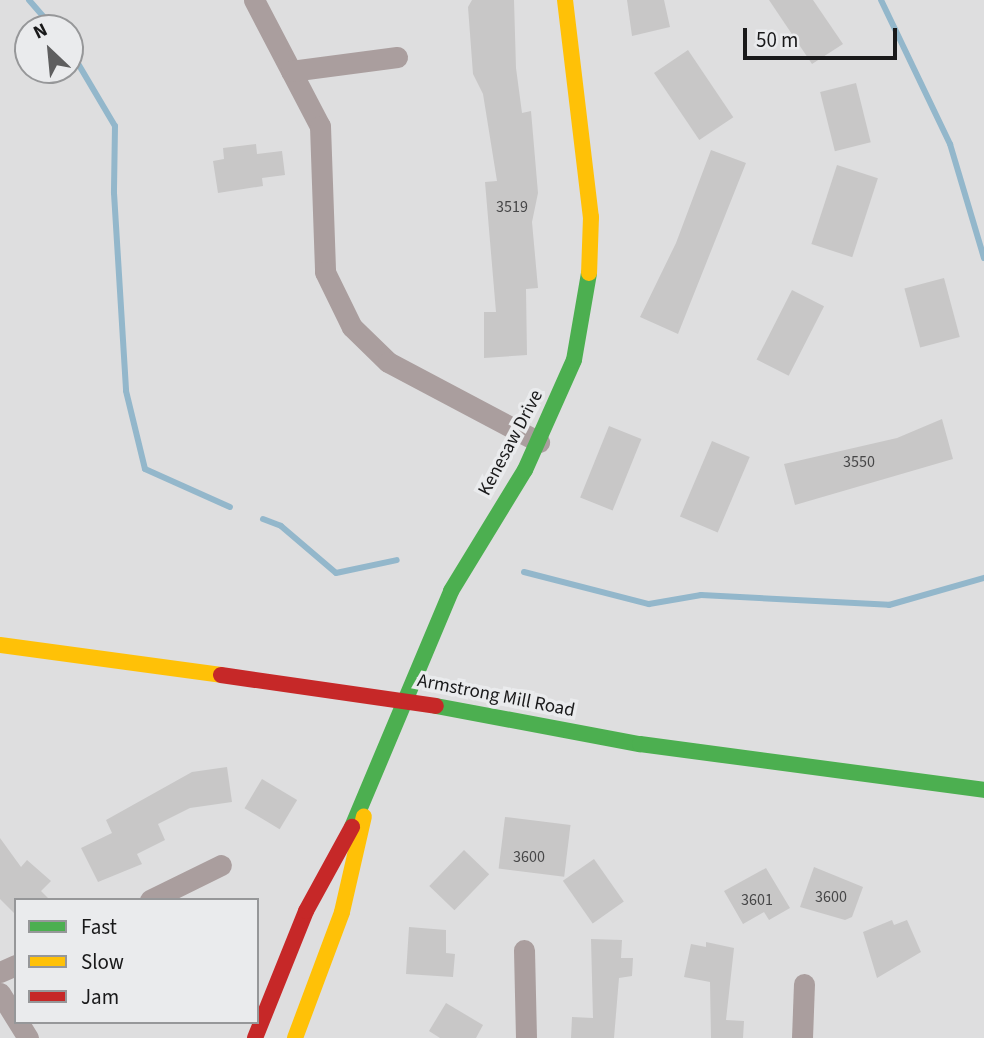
<!DOCTYPE html>
<html>
<head>
<meta charset="utf-8">
<style>
  body { margin:0 }
  #map { position:relative; width:984px; height:1038px; overflow:hidden; background:#dededf; font-family:"Source Sans 3",sans-serif }
  div>[style] { position:absolute }
  [style*='--x'] { left:calc(var(--x)*1px); top:calc(var(--y)*1px); width:calc(var(--w)*1px); rotate:calc(var(--a)*1deg) }
  .stream>* { height:6px; margin:-3px; padding:0 3px; transform-origin:3px; border-radius:3px; background:#93b7cb }
  .building>* { inset:0; background:#c8c7c7; transform-origin:0 0 }
  .street>* { height:21px; margin:-10.5px; padding:0 10.5px; transform-origin:10.5px; border-radius:10.5px; background:#aa9e9e }
  .fast>* { height:16px; margin:-8px; padding:0 8px; transform-origin:8px; border-radius:8px; background:#4caf50 }
  .slow>* { height:16px; margin:-8px; padding:0 8px; transform-origin:8px; border-radius:8px; background:#ffc107 }
  .jam>* { height:16px; margin:-8px; padding:0 8px; transform-origin:8px; border-radius:8px; background:#c62828 }
  span { translate:-50% -50%; white-space:nowrap; text-align:center; line-height:1.15; -webkit-text-stroke:7px #eaebed; paint-order:stroke }
  .number-label { font-size:16px; color:#464647 }
  .number-label span { -webkit-text-stroke-width:0 }
  .street-label { font-size:19px; color:#19191a }
  .legend { position:absolute; left:14px; top:898px; width:245px; height:126px; box-sizing:border-box; background:#eaebed; border:2px solid #969799; margin:0; padding:9px 12px; list-style:none; font-size:21px; color:#19191a }
  .legend li { display:flex; align-items:center; gap:14px; height:35px }
  .legend b { width:35px; border:2px solid #969799 }
  .north { position:absolute; left:14px; top:14px; width:70px; height:70px; box-sizing:border-box; background:#eaebed; border:2px solid #969799; border-radius:50%; rotate:334deg; font-size:19px; font-weight:700; line-height:28px; text-align:center; color:#19191a }
  .north::after { content:''; display:block; margin:auto; width:24px; height:32px; background:#5e5e5f; clip-path:polygon(50% 0,100% 100%,50% 72%,0 100%) }
  .scale { position:absolute; left:743px; top:28px; width:154px; height:32px; box-sizing:border-box; border:4px solid #19191a; border-top:0; padding-left:9px; font-size:21px; line-height:24px; white-space:nowrap; color:#19191a; -webkit-text-stroke:5px #eaebed; paint-order:stroke }
</style>
</head>
<body>
<div id="map">
  <div class="stream">
    <div style="--x:29;--y:0;--w:37;--a:49"></div>
    <div style="--x:881;--y:0;--w:160;--a:64.4"></div>
    <div style="--x:950;--y:144;--w:119;--a:73.4"></div>
    <div style="--x:70;--y:50;--w:88;--a:59.4"></div>
    <div style="--x:115;--y:126;--w:67;--a:90.9"></div>
    <div style="--x:114;--y:193;--w:198;--a:86.5"></div>
    <div style="--x:126;--y:391;--w:80;--a:76.3"></div>
    <div style="--x:145;--y:469;--w:93;--a:24.1"></div>
    <div style="--x:263;--y:519;--w:19;--a:21"></div>
    <div style="--x:281;--y:526;--w:72;--a:40.5"></div>
    <div style="--x:336;--y:573;--w:62;--a:-12"></div>
    <div style="--x:524;--y:572;--w:129;--a:14.4"></div>
    <div style="--x:649;--y:604;--w:53;--a:-9.8"></div>
    <div style="--x:701;--y:595;--w:188;--a:3"></div>
    <div style="--x:889;--y:605;--w:99;--a:-15.9"></div>
  </div>
  <div class="building">
    <div style="clip-path:polygon(472px 0,514px 0,516px 68px,522px 113px,531px 111px,538px 193px,532px 222px,538px 288px,526px 289px,527px 355px,484px 358px,484px 312px,496px 312px,485px 182px,497px 181px,483px 94px,473px 74px,468px 7px)"></div>
    <div style="clip-path:polygon(627px 0,664px 0,670px 27px,632px 36px)"></div>
    <div style="clip-path:polygon(769px 0,813px 0,843px 44px,812px 64px)"></div>
    <div style="left:688px;top:50px;width:81px;height:41px;rotate:56deg"></div>
    <div style="left:856px;top:83px;width:61px;height:37px;rotate:76deg"></div>
    <div style="clip-path:polygon(256px 144px,257px 154px,282px 151px,285px 175px,262px 178px,263px 186px,218px 193px,213px 161px,224px 159px,223px 148px)"></div>
    <div style="clip-path:polygon(711px 150px,746px 163px,678px 334px,640px 317px,676px 243px)"></div>
    <div style="left:837px;top:165px;width:43px;height:83px;rotate:18deg"></div>
    <div style="left:944px;top:278px;width:61px;height:41px;rotate:75deg"></div>
    <div style="left:792px;top:290px;width:36px;height:78px;rotate:27deg"></div>
    <div style="clip-path:polygon(942px 419px,953px 459px,795px 505px,784px 464px,897px 438px)"></div>
    <div style="left:609px;top:426px;width:35px;height:77px;rotate:22deg"></div>
    <div style="left:712px;top:441px;width:41px;height:82px;rotate:23deg"></div>
    <div style="clip-path:polygon(227px 767px,232px 802px,190px 808px,158px 824px,165px 840px,137px 854px,142px 864px,98px 882px,81px 848px,112px 833px,106px 820px,192px 772px)"></div>
    <div style="left:262px;top:779px;width:41px;height:34px;rotate:31deg"></div>
    <div style="left:505px;top:817px;width:66px;height:52px;rotate:7deg"></div>
    <div style="clip-path:polygon(0 838px,21px 867px,27px 860px,51px 881px,41px 891px,50px 900px,16px 900px,16px 915px,0 899px)"></div>
    <div style="left:464px;top:850px;width:35px;height:50px;rotate:44deg"></div>
    <div style="left:594px;top:859px;width:52px;height:38px;rotate:55deg"></div>
    <div style="clip-path:polygon(814px 867px,863px 887px,852px 917px,845px 920px,800px 907px)"></div>
    <div style="clip-path:polygon(766px 868px,790px 908px,769px 920px,764px 912px,743px 924px,724px 891px)"></div>
    <div style="clip-path:polygon(892px 920px,894px 925px,907px 920px,921px 952px,877px 978px,863px 932px)"></div>
    <div style="clip-path:polygon(409px 927px,446px 930px,446px 953px,455px 954px,453px 977px,406px 974px)"></div>
    <div style="clip-path:polygon(591px 939px,622px 940px,621px 958px,633px 958px,632px 976px,619px 978px,614px 1038px,571px 1038px,572px 1017px,593px 1018px)"></div>
    <div style="clip-path:polygon(706px 942px,734px 948px,726px 1020px,744px 1021px,743px 1038px,711px 1038px,710px 982px,684px 977px,691px 944px,706px 947px)"></div>
    <div style="clip-path:polygon(446px 1003px,483px 1025px,476px 1038px,440px 1038px,429px 1031px)"></div>
  </div>
  <div class="street">
    <div style="--x:254;--y:0;--w:142;--a:62.4"></div>
    <div style="--x:320;--y:126;--w:146;--a:88"></div>
    <div style="--x:325;--y:272;--w:61;--a:63.9"></div>
    <div style="--x:352;--y:327;--w:50;--a:44.2"></div>
    <div style="--x:388;--y:362;--w:171;--a:27.9"></div>
    <div style="--x:291;--y:71;--w:107;--a:-7.5"></div>
    <div style="--x:150;--y:900;--w:79;--a:-26.2"></div>
    <div style="--x:524;--y:950;--w:88;--a:88.7"></div>
    <div style="--x:0;--y:972;--w:17;--a:-24"></div>
    <div style="--x:0;--y:993;--w:53;--a:58.1"></div>
    <div style="--x:802;--y:1038;--w:54;--a:-87.9"></div>
  </div>
  <div class="fast">
    <div style="--x:436;--y:706;--w:208;--a:10.6"></div>
    <div style="--x:640;--y:744;--w:347;--a:7.6"></div>
    <div style="--x:352;--y:827;--w:256;--a:-67.2"></div>
    <div style="--x:451;--y:591;--w:142;--a:-58.6"></div>
    <div style="--x:525;--y:470;--w:120;--a:-66"></div>
    <div style="--x:574;--y:360;--w:88;--a:-80.2"></div>
  </div>
  <div class="slow">
    <div style="--x:565;--y:0;--w:219;--a:83.2"></div>
    <div style="--x:591;--y:217;--w:56;--a:92"></div>
    <div style="--x:0;--y:645;--w:223;--a:7.7"></div>
    <div style="--x:295;--y:1038;--w:134;--a:-69.5"></div>
    <div style="--x:342;--y:912;--w:98;--a:-77.1"></div>
  </div>
  <div class="jam">
    <div style="--x:221;--y:675;--w:217;--a:8.2"></div>
    <div style="--x:255;--y:1038;--w:137;--a:-68.1"></div>
    <div style="--x:306;--y:911;--w:96;--a:-61.3"></div>
  </div>
  <div class="number-label">
    <span style="left:512px;top:207px">3519</span>
    <span style="left:859px;top:462px">3550</span>
    <span style="left:529px;top:857px">3600</span>
    <span style="left:831px;top:897px">3600</span>
    <span style="left:757px;top:900px">3601</span>
  </div>
  <div class="street-label">
    <span style="left:511px;top:443px;rotate:-62deg">Kenesaw Drive</span>
    <span style="left:496px;top:696px;rotate:11deg">Armstrong Mill Road</span>
  </div>
  <ul class="legend">
  <li><b style="height:9px;background:#4caf50"></b>Fast</li>
  <li><b style="height:9px;background:#ffc107"></b>Slow</li>
  <li><b style="height:9px;background:#c62828"></b>Jam</li>
  </ul>
  <div class="north">N</div>
  <div class="scale">50 m</div>
</div>
</body>
</html>
